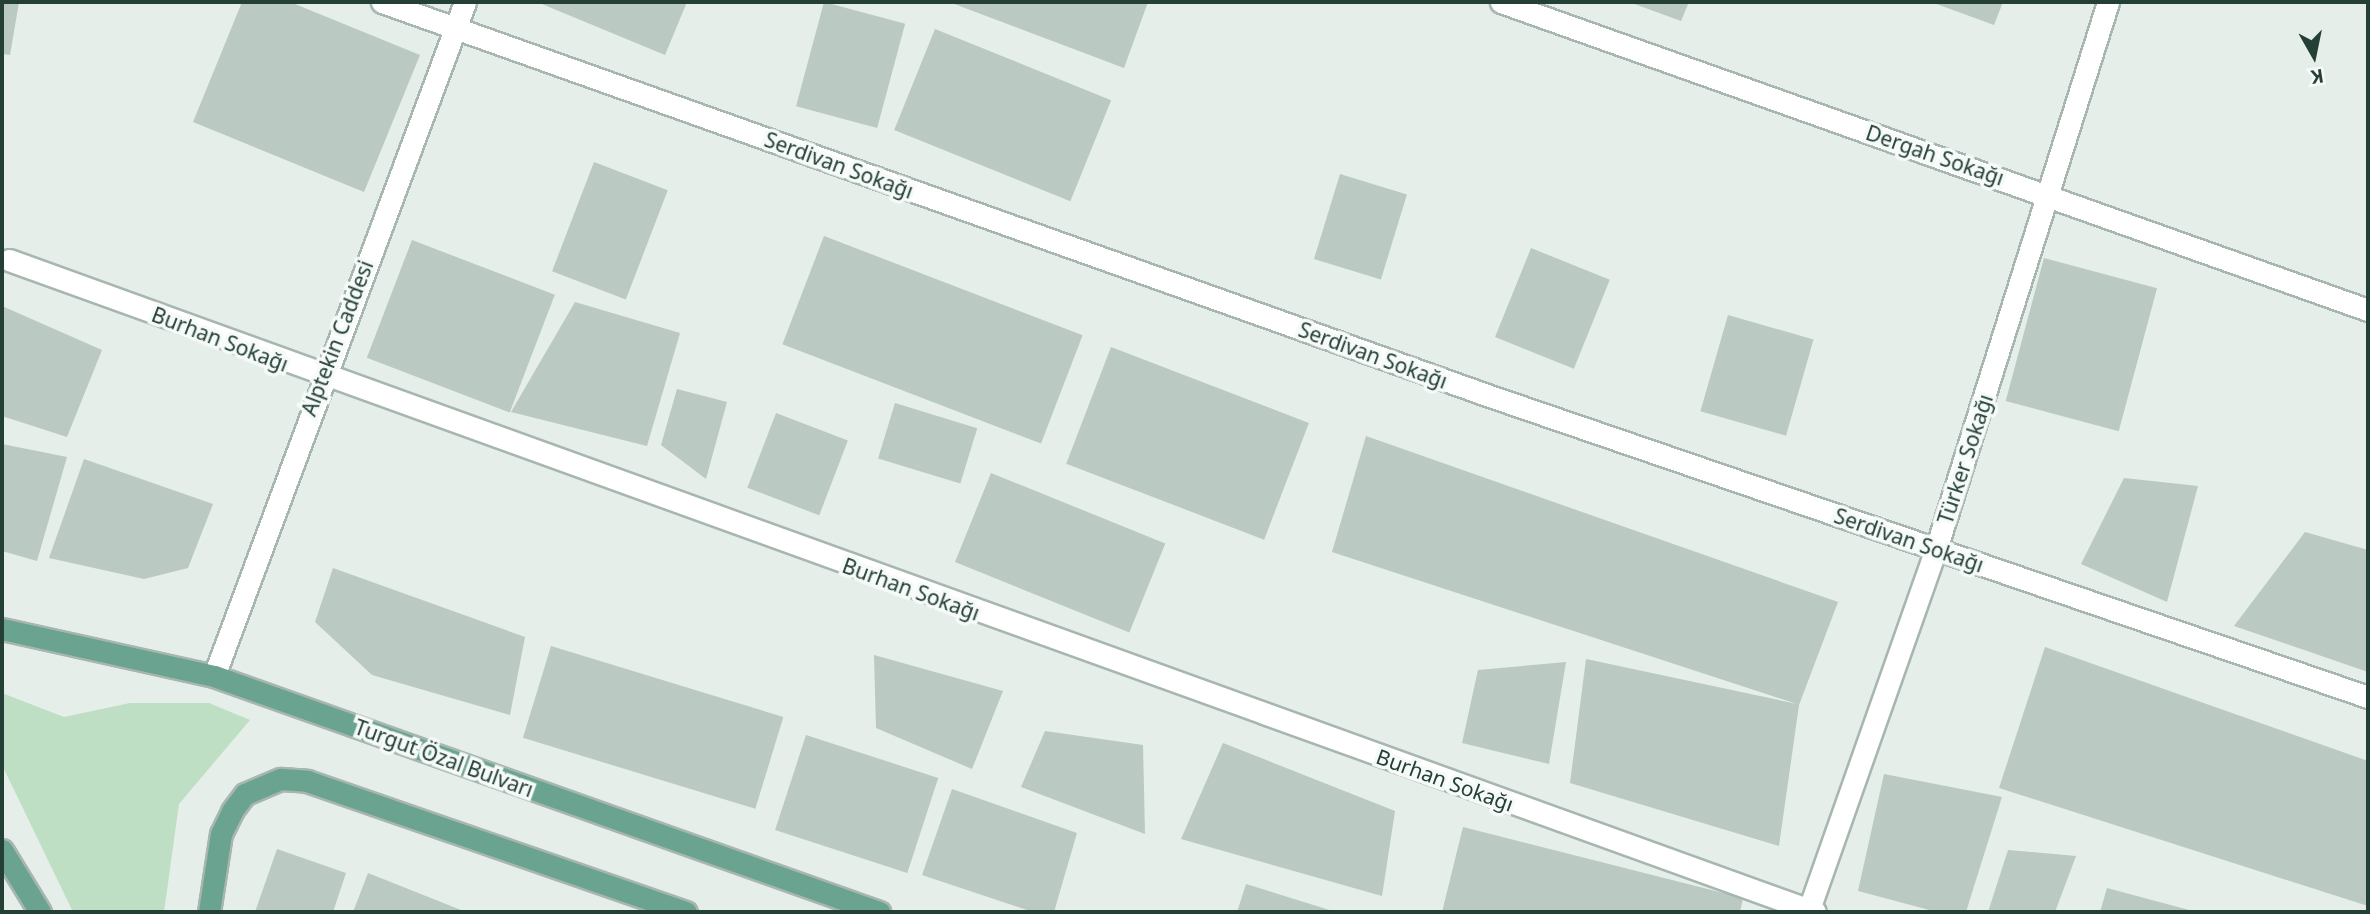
<!DOCTYPE html>
<html>
<head>
<meta charset="utf-8">
<style>
  body { margin:0 }
  #map { position:relative; width:2370px; height:914px; overflow:hidden; background:#e5eee9; font-family:"Noto Sans",sans-serif }
  div>[style] { position:absolute }
  [style*='--x'] { left:calc(var(--x)*1px); top:calc(var(--y)*1px); width:calc(var(--w)*1px); rotate:calc(var(--a)*1deg) }
  .green>* { inset:0; background:#bfdfc4 }
  .building>* { inset:0; background:#bac9c2; transform-origin:0 0 }
  .roads { filter:drop-shadow(2px 0 #a7b6b0) drop-shadow(-2px 0 #a7b6b0) drop-shadow(0 2px #a7b6b0) drop-shadow(0 -2px #a7b6b0) }
  .minor>* { height:21px; margin:-10.5px; padding:0 10.5px; transform-origin:10.5px; border-radius:10.5px; background:#fff }
  .tertiary>* { height:21px; margin:-10.5px; padding:0 10.5px; transform-origin:10.5px; border-radius:10.5px; background:#fff }
  .secondary>* { height:21px; margin:-10.5px; padding:0 10.5px; transform-origin:10.5px; border-radius:10.5px; background:#fff }
  .primary>* { height:21px; margin:-10.5px; padding:0 10.5px; transform-origin:10.5px; border-radius:10.5px; background:#6aa38f }
  span { translate:-50% -50%; white-space:nowrap; text-align:center; line-height:1.15; -webkit-text-stroke:7px #f6faf8; paint-order:stroke }
  .street-label { font-size:21px; color:#244036 }
  .frame { position:absolute; inset:0; border:4px solid #244036; pointer-events:none }
  .north { position:absolute; left:2279px; top:21px; width:70px; height:70px; -webkit-text-stroke:5px #f6faf8; paint-order:stroke; rotate:171deg; font-size:19px; font-weight:700; line-height:28px; text-align:center; color:#244036 }
  .north::after { content:''; display:block; margin:auto; width:24px; height:32px; background:#244036; clip-path:polygon(50% 0,100% 100%,50% 72%,0 100%) }
</style>
</head>
<body>
<div id="map">
  <div class="green">
    <div style="clip-path:polygon(2px 693px,64px 717px,130px 703px,209px 703px,250px 720px,179px 804px,164px 912px,73px 912px,2px 765px)"></div>
  </div>
  <div class="building">
    <div style="clip-path:polygon(2px 2px,19px 2px,10px 55px,2px 54px)"></div>
    <div style="clip-path:polygon(242px 2px,290px 2px,420px 55px,364px 192px,193px 122px)"></div>
    <div style="clip-path:polygon(537px 2px,687px 2px,665px 55px)"></div>
    <div style="left:824px;top:2px;width:84px;height:108px;rotate:15deg"></div>
    <div style="clip-path:polygon(949px 2px,1148px 2px,1124px 68px)"></div>
    <div style="clip-path:polygon(1629px 2px,1689px 2px,1681px 21px)"></div>
    <div style="clip-path:polygon(1931px 2px,2003px 2px,1994px 25px)"></div>
    <div style="left:935px;top:29px;width:190px;height:109px;rotate:22deg"></div>
    <div style="left:594px;top:162px;width:79px;height:117px;rotate:21deg"></div>
    <div style="left:1340px;top:174px;width:70px;height:89px;rotate:17deg"></div>
    <div style="left:824px;top:236px;width:277px;height:116px;rotate:21deg"></div>
    <div style="left:412px;top:240px;width:153px;height:126px;rotate:21deg"></div>
    <div style="left:1531px;top:248px;width:85px;height:96px;rotate:22deg"></div>
    <div style="left:2044px;top:258px;width:117px;height:148px;rotate:15deg"></div>
    <div style="clip-path:polygon(575px 302px,680px 333px,647px 446px,511px 412px)"></div>
    <div style="clip-path:polygon(2px 306px,102px 350px,67px 437px,2px 416px)"></div>
    <div style="left:1728px;top:315px;width:89px;height:100px;rotate:16deg"></div>
    <div style="left:1111px;top:347px;width:212px;height:125px;rotate:21deg"></div>
    <div style="clip-path:polygon(677px 389px,727px 402px,706px 479px,661px 445px)"></div>
    <div style="left:895px;top:403px;width:86px;height:58px;rotate:17deg"></div>
    <div style="left:776px;top:413px;width:77px;height:80px;rotate:21deg"></div>
    <div style="clip-path:polygon(1366px 436px,1838px 602px,1799px 705px,1779px 846px,1570px 783px,1586px 659px,1797px 704px,1332px 552px)"></div>
    <div style="clip-path:polygon(2px 444px,67px 457px,37px 561px,2px 551px)"></div>
    <div style="clip-path:polygon(84px 459px,213px 504px,188px 568px,144px 579px,49px 558px)"></div>
    <div style="left:991px;top:473px;width:188px;height:96px;rotate:22deg"></div>
    <div style="clip-path:polygon(2124px 478px,2198px 486px,2167px 602px,2081px 564px)"></div>
    <div style="clip-path:polygon(2305px 532px,2368px 550px,2368px 672px,2234px 626px)"></div>
    <div style="clip-path:polygon(333px 568px,525px 637px,510px 715px,372px 675px,315px 622px)"></div>
    <div style="left:551px;top:646px;width:243px;height:96px;rotate:17deg"></div>
    <div style="clip-path:polygon(2045px 647px,2368px 761px,2368px 906px,1999px 788px)"></div>
    <div style="clip-path:polygon(874px 655px,1003px 691px,972px 769px,876px 728px)"></div>
    <div style="clip-path:polygon(1566px 662px,1549px 764px,1462px 743px,1478px 670px)"></div>
    <div style="clip-path:polygon(1045px 731px,1143px 745px,1145px 834px,1021px 787px)"></div>
    <div style="left:806px;top:735px;width:139px;height:100px;rotate:18deg"></div>
    <div style="clip-path:polygon(1223px 743px,1395px 811px,1382px 896px,1181px 839px)"></div>
    <div style="clip-path:polygon(1884px 774px,2002px 797px,1966px 912px,1937px 912px,1858px 891px)"></div>
    <div style="clip-path:polygon(952px 789px,1077px 833px,1054px 912px,1033px 912px,922px 875px)"></div>
    <div style="clip-path:polygon(1463px 827px,1743px 898px,1740px 912px,1442px 912px)"></div>
    <div style="clip-path:polygon(277px 849px,346px 873px,333px 912px,255px 912px)"></div>
    <div style="clip-path:polygon(2008px 850px,2076px 856px,2055px 912px,1988px 912px)"></div>
    <div style="clip-path:polygon(368px 873px,461px 910px,460px 912px,353px 912px)"></div>
    <div style="clip-path:polygon(1246px 884px,1336px 912px,1237px 912px)"></div>
    <div style="clip-path:polygon(2107px 888px,2189px 910px,2189px 912px,2100px 912px)"></div>
  </div>
  <div class="roads">
    <div class="minor">
      <div style="--x:382;--y:2;--w:1166;--a:19.58"></div>
      <div style="--x:1481;--y:393;--w:938;--a:18.92"></div>
      <div style="--x:1501;--y:2;--w:920;--a:19.56"></div>
      <div style="--x:9;--y:260;--w:1920;--a:19.85"></div>
    </div>
    <div class="tertiary">
      <div style="--x:1808;--y:912;--w:385;--a:-70.6"></div>
      <div style="--x:1936;--y:549;--w:573;--a:-72.54"></div>
    </div>
    <div class="secondary">
      <div style="--x:214;--y:676;--w:719;--a:-69.57"></div>
    </div>
    <div class="primary">
      <div style="--x:2;--y:629;--w:217;--a:12.5"></div>
      <div style="--x:214;--y:676;--w:706;--a:19.54"></div>
      <div style="--x:2;--y:850;--w:73;--a:58.5"></div>
      <div style="--x:209;--y:912;--w:79;--a:-81.3"></div>
      <div style="--x:221;--y:834;--w:25;--a:-64"></div>
      <div style="--x:232;--y:811;--w:21;--a:-53"></div>
      <div style="--x:245;--y:794;--w:39;--a:-23"></div>
      <div style="--x:281;--y:779;--w:26;--a:4"></div>
      <div style="--x:307;--y:781;--w:401;--a:19.1"></div>
    </div>
  </div>
  <div class="street-label">
    <span style="left:1935px;top:155px;rotate:19deg">Dergah Sokağı</span>
    <span style="left:839px;top:165px;rotate:20deg">Serdivan Sokağı</span>
    <span style="left:337px;top:338px;rotate:-69deg">Alptekin Caddesi</span>
    <span style="left:220px;top:339px;rotate:21deg">Burhan Sokağı</span>
    <span style="left:1373px;top:355px;rotate:20deg">Serdivan Sokağı</span>
    <span style="left:1965px;top:459px;rotate:-72deg">Türker Sokağı</span>
    <span style="left:1909px;top:540px;rotate:19deg">Serdivan Sokağı</span>
    <span style="left:911px;top:589px;rotate:20deg">Burhan Sokağı</span>
    <span style="left:444px;top:758px;rotate:20deg">Turgut Özal Bulvarı</span>
    <span style="left:1445px;top:780px;rotate:20deg">Burhan Sokağı</span>
  </div>
  <div class="frame"></div>
  <div class="north">K</div>
</div>
</body>
</html>
